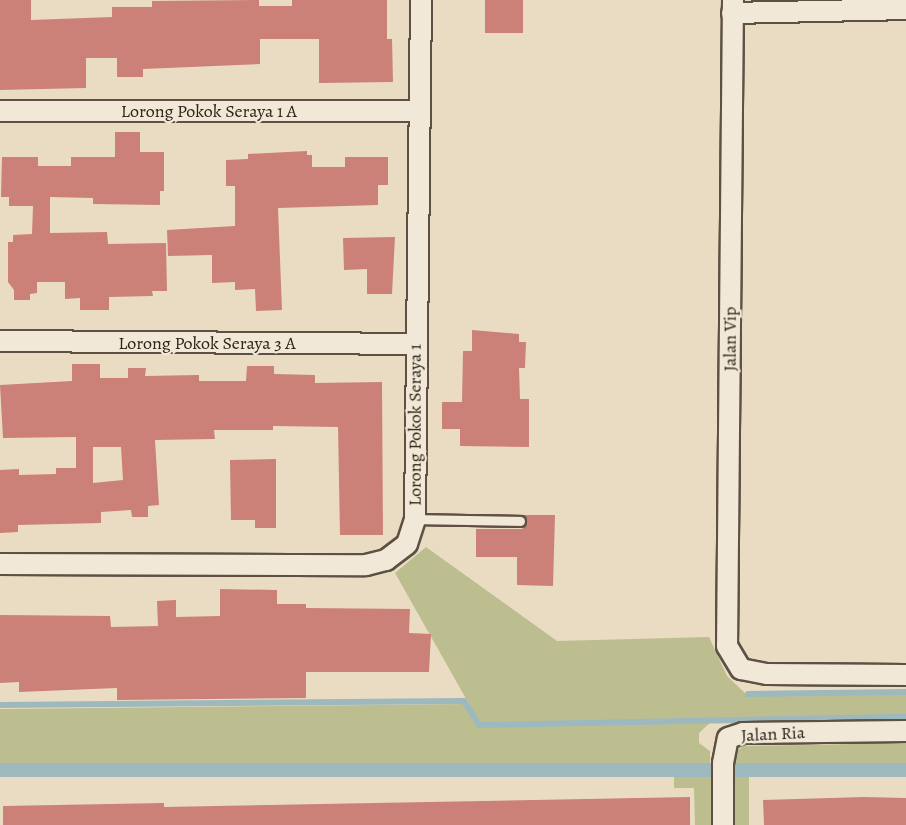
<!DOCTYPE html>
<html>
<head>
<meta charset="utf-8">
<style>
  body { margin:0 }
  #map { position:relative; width:906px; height:825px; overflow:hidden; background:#eadcc2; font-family:Alegreya,serif }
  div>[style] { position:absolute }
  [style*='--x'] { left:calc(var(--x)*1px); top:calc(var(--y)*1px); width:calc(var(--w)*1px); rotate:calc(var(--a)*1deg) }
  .green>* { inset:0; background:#bdbe8f; transform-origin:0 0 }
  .water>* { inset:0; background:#9db9be; transform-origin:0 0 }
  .stream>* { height:6px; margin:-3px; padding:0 3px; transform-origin:3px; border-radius:3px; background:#9db9be }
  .building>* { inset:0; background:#cb8078; transform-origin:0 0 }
  .roads { filter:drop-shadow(2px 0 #5e5043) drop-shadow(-2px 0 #5e5043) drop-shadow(0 2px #5e5043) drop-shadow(0 -2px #5e5043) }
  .lane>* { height:9px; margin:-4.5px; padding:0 4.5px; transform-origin:4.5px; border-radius:4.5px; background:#f1e8d7 }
  .street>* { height:20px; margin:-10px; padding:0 10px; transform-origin:10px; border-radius:10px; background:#f1e8d7 }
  span { translate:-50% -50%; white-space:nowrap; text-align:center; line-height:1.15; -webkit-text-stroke:4.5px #f1e8d7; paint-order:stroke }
  .street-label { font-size:18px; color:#2f2219 }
</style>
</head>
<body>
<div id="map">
  <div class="green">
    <div style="clip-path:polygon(426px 547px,557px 641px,709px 637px,727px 676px,747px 695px,906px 694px,906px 716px,712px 721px,699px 733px,699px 743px,710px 751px,710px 763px,0 766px,0 709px,469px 704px,395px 573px)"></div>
    <div style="clip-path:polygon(906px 743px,906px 763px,734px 763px,734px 753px,743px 746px)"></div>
    <div style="clip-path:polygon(711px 776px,711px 825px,695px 825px,694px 788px,674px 788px,674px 777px)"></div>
    <div style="left:734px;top:777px;width:15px;height:48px"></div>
  </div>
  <div class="water">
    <div style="left:906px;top:763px;width:14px;height:906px;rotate:90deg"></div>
  </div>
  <div class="stream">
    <div style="--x:748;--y:694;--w:158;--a:-0.7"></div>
    <div style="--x:0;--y:705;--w:464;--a:-0.5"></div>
    <div style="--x:464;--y:701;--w:28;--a:58"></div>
    <div style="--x:479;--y:725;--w:427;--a:-1.1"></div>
  </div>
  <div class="building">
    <div style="clip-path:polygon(0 0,31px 0,31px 20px,112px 17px,112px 7px,152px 7px,152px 1px,259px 0,259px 6px,292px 6px,292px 0,387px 0,387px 39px,392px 39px,393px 82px,319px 83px,319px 39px,260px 39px,260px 64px,143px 69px,143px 77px,117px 77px,117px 58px,86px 58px,86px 88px,0 90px)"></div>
    <div style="left:485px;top:0;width:38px;height:33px"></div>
    <div style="clip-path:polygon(115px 132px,140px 132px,140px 152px,164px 152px,164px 191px,160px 191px,160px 205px,93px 204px,93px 198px,50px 197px,50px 233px,107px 232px,108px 244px,166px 243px,167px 291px,152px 291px,153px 296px,109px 297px,109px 310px,80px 310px,80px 298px,65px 299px,65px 282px,37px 282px,37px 293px,30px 294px,30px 300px,14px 300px,14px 290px,8px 282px,8px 242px,13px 242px,13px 235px,32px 234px,33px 206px,9px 206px,9px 197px,1px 197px,2px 157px,38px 157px,38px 166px,71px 166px,71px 157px,115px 157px)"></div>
    <div style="clip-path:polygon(307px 151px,307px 155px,312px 155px,312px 167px,345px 167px,345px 157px,388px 157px,388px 185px,378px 185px,378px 205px,278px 208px,282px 310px,256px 311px,255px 289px,235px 290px,235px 282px,212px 283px,212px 255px,168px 256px,167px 230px,235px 226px,235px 186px,226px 186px,226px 160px,248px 159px,248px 154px)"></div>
    <div style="clip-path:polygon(395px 237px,392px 294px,367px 294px,367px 269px,344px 270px,343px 238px)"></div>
    <div style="clip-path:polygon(472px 330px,519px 334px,519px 342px,526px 342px,525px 368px,519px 368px,520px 399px,529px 399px,529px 447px,460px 446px,460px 429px,442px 429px,442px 402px,462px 402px,463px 351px,472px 351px)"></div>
    <div style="clip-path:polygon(evenodd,72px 364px,100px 364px,100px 378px,128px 378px,128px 368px,146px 368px,145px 376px,199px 375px,199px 381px,246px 381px,247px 366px,274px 366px,274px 374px,315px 375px,315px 383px,382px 382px,383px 535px,340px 535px,338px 427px,273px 426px,273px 430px,214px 430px,215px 439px,155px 440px,159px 505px,148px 506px,148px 517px,132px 517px,131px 510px,101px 512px,101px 523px,18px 525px,18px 532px,0 533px,0 470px,19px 469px,19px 475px,56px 474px,56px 468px,76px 468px,76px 437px,3px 438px,0 385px,72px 381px,72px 364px,93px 447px,121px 447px,123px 480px,93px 483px,93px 447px)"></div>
    <div style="clip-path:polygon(276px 459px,276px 528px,255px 528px,255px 520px,231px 520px,230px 460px)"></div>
    <div style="clip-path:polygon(522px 515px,555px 515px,553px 586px,517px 585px,517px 557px,476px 557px,476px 529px,522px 529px,527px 522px)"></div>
    <div style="clip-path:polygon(220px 589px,277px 590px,277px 604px,306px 604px,306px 608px,410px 609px,409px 633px,431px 634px,429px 672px,306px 672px,306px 698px,117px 700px,117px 688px,19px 692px,19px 682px,0 683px,0 615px,110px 616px,111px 627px,158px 626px,157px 601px,176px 600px,176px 617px,220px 616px)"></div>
    <div style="clip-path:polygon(690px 797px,690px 825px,3px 825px,3px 806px,164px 803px,164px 807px)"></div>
    <div style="clip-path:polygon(864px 797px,906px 798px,906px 825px,764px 825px,763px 800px)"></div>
  </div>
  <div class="roads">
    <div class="lane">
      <div style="--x:415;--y:519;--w:105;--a:1.1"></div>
    </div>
    <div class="street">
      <div style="--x:733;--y:0;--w:646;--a:90.53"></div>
      <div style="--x:727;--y:646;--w:27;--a:59"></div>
      <div style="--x:741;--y:669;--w:26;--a:11"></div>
      <div style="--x:767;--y:674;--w:139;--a:0.4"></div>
      <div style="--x:732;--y:13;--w:174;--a:-1.3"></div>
      <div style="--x:0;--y:111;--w:418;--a:0"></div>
      <div style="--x:0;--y:341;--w:415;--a:0.4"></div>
      <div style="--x:0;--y:564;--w:366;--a:0.2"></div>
      <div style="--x:366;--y:565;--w:21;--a:-14"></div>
      <div style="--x:386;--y:560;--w:26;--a:-37"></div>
      <div style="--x:407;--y:544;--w:26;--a:-72"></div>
      <div style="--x:415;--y:519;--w:519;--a:-89.34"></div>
      <div style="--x:723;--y:825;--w:62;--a:-90"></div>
      <div style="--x:723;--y:763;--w:25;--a:-79"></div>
      <div style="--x:728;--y:738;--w:16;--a:-18"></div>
      <div style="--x:743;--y:733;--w:163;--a:-0.7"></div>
    </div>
  </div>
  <div class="street-label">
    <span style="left:209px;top:111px">Lorong Pokok Seraya 1 A</span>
    <span style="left:730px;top:339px;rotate:-90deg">Jalan Vip</span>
    <span style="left:207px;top:343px">Lorong Pokok Seraya 3 A</span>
    <span style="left:415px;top:425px;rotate:-90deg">Lorong Pokok Seraya 1</span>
    <span style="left:773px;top:734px;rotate:-3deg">Jalan Ria</span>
  </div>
</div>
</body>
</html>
